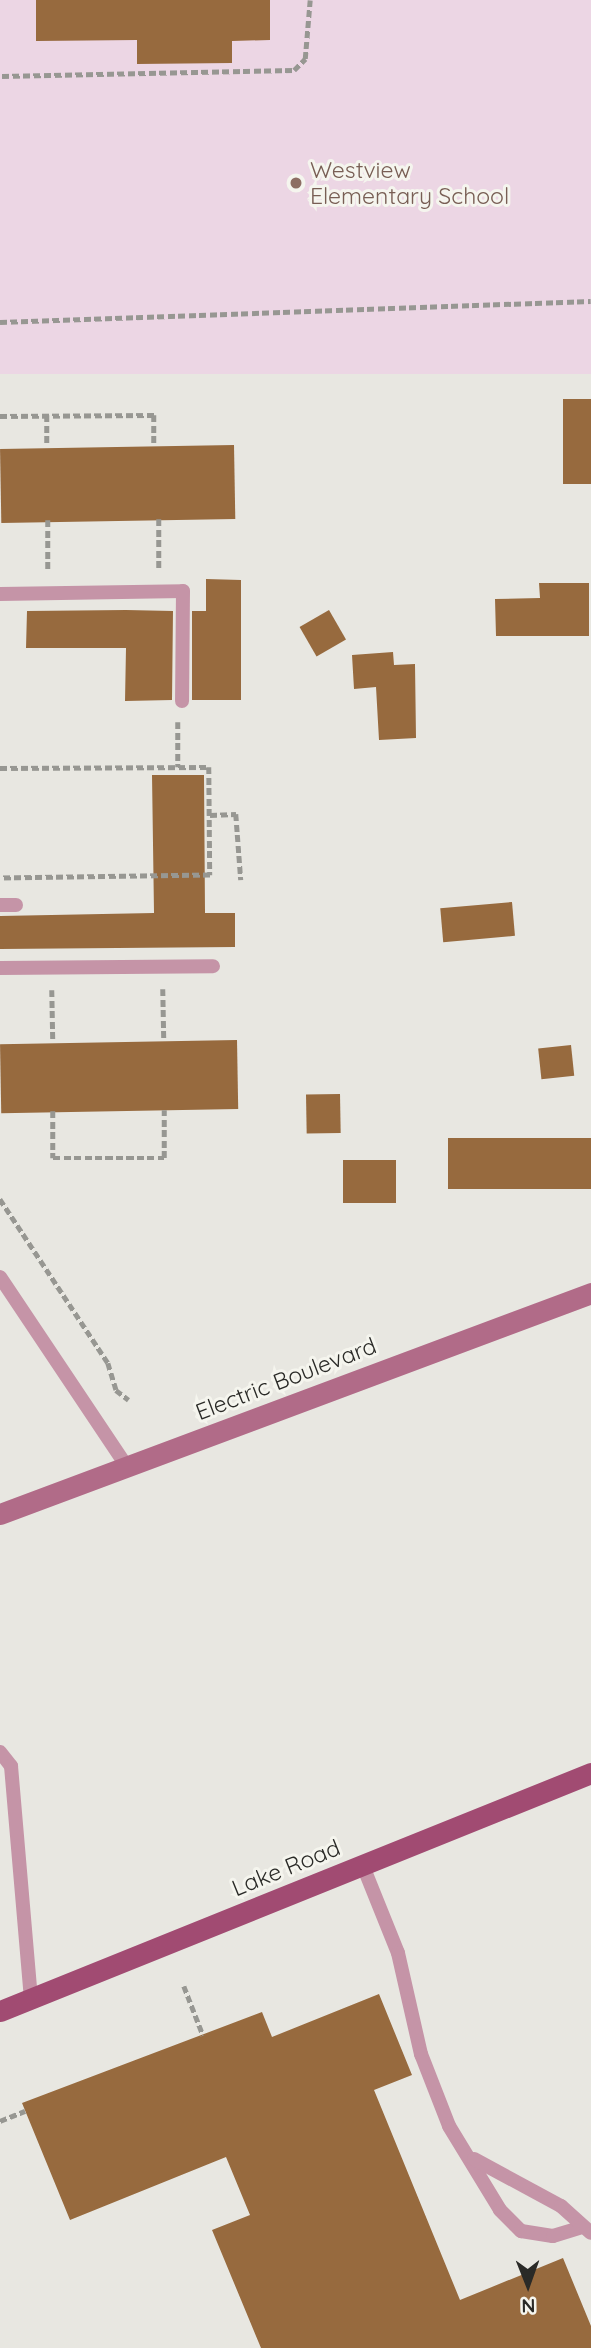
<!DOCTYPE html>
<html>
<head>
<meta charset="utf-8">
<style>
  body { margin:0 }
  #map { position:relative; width:591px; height:2348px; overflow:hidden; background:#e8e7e1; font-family:Quicksand,sans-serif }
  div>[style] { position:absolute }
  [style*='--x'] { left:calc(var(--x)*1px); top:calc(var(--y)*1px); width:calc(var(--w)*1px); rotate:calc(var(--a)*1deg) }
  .education>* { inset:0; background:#ecd6e4; transform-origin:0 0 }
  .building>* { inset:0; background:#976a3e; transform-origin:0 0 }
  .path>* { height:4.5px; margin-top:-2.25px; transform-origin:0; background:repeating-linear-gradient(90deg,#979792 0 7px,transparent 0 10.5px) }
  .lane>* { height:14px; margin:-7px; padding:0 7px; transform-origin:7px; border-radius:7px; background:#c594a7 }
  .secondary>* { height:21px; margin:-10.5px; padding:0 10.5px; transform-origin:10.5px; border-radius:10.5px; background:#b16b88 }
  .primary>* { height:21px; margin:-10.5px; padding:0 10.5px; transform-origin:10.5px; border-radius:10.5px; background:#a14b72 }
  .dots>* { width:19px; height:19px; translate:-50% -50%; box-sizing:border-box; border:4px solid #f5f5ee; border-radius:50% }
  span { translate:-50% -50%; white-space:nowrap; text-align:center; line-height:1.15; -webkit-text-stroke:6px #f5f5ee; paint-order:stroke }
  .education-label { font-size:23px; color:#785e54 }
  .left { translate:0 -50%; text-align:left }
  .street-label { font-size:23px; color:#2a2a27 }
  .north { position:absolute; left:493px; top:2250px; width:70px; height:70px; -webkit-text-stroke:5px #f5f5ee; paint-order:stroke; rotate:179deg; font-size:19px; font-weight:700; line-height:28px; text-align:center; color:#2a2a27 }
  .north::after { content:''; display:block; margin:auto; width:24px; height:32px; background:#2a2a27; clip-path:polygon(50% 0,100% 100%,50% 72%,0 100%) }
</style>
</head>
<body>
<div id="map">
  <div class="education">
    <div style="left:0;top:0;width:591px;height:374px"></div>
  </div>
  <div class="building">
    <div style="clip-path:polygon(36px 0,270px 0,270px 40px,232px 41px,232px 63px,137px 64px,137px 40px,36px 41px)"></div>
    <div style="left:563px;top:399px;width:28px;height:85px"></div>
    <div style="left:234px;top:445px;width:74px;height:234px;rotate:89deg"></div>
    <div style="clip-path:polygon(206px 579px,241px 580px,241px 700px,192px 700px,192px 611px,206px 611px)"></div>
    <div style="clip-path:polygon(539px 583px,589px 583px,589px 636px,496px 636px,495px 599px,540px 598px)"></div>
    <div style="clip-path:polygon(126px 610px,173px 611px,172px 700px,125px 701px,126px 648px,26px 648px,27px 611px)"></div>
    <div style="left:329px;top:610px;width:34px;height:34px;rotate:60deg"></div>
    <div style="clip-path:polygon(393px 652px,394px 665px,415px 664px,416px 738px,379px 740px,376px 687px,354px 689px,352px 655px)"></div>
    <div style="clip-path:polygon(152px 775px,204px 775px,205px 913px,235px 913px,235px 947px,0 949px,0 916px,154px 913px)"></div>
    <div style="left:512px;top:902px;width:34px;height:72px;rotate:85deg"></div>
    <div style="left:237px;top:1040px;width:69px;height:237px;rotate:89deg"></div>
    <div style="left:571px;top:1045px;width:31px;height:33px;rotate:84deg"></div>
    <div style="left:340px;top:1094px;width:39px;height:34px;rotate:89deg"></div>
    <div style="left:591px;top:1138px;width:51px;height:143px;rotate:90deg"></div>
    <div style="left:343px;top:1160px;width:53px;height:43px"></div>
    <div style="clip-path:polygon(379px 1994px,412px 2075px,374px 2090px,460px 2300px,563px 2258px,591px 2326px,591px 2348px,261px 2348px,212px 2230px,250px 2215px,226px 2157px,70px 2220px,22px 2103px,262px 2012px,272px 2037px)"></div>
  </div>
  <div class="path">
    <div style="--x:2;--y:76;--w:292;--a:-1.2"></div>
    <div style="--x:294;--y:70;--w:16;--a:-45"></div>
    <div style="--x:305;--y:59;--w:59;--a:-85.2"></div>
    <div style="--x:0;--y:322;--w:591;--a:-2.04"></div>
    <div style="--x:47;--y:415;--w:31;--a:90"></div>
    <div style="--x:0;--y:416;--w:154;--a:-0.4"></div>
    <div style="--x:154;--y:415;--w:30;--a:90"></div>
    <div style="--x:159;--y:519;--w:51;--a:90"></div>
    <div style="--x:48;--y:520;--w:51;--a:90"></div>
    <div style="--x:178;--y:722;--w:45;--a:90"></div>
    <div style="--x:0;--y:768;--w:209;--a:-0.3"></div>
    <div style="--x:209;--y:767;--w:108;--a:89.5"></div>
    <div style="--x:210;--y:875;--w:210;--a:179.2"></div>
    <div style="--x:210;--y:815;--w:26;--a:-2"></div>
    <div style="--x:236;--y:814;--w:66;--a:85.7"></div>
    <div style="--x:163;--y:989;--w:52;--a:88.9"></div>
    <div style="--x:52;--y:990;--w:52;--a:88.9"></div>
    <div style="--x:53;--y:1111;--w:47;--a:90"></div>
    <div style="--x:53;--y:1158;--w:111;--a:0"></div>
    <div style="--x:164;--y:1158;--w:48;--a:-90"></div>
    <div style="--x:0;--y:1199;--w:196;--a:56.6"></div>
    <div style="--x:108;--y:1363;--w:28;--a:73"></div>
    <div style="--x:116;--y:1390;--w:16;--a:38"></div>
    <div style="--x:184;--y:1986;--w:53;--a:68.8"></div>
    <div style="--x:0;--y:2121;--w:27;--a:-22"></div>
  </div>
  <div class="lane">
    <div style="--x:0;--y:594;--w:183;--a:-0.9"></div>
    <div style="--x:183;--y:591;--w:110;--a:90.5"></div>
    <div style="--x:0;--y:905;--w:16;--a:0"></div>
    <div style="--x:0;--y:968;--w:213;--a:-0.5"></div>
    <div style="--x:0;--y:1277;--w:229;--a:56.2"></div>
    <div style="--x:0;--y:1752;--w:18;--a:52"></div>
    <div style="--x:11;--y:1766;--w:234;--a:85.1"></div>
    <div style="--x:363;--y:1866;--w:94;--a:68.1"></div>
    <div style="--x:398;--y:1953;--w:104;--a:77.2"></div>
    <div style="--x:421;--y:2054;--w:77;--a:68.7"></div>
    <div style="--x:449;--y:2126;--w:98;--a:58.7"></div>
    <div style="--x:500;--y:2210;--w:30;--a:45"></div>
    <div style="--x:521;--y:2231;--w:32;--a:9"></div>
    <div style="--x:553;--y:2236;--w:27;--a:-17"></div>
    <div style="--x:474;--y:2159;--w:99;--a:28.4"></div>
    <div style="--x:561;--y:2206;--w:40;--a:42"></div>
  </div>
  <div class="secondary">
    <div style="--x:0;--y:1514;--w:631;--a:-20.5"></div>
  </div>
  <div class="primary">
    <div style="--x:0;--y:2011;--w:637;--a:-21.94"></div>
  </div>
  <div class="dots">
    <div style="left:296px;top:183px;background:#8d6e63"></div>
  </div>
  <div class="education-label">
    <span class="left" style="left:310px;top:183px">Westview<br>Elementary School</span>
  </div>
  <div class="street-label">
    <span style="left:286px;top:1379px;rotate:-21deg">Electric Boulevard</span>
    <span style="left:286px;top:1868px;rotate:-22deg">Lake Road</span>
  </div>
  <div class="north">N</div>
</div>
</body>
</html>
